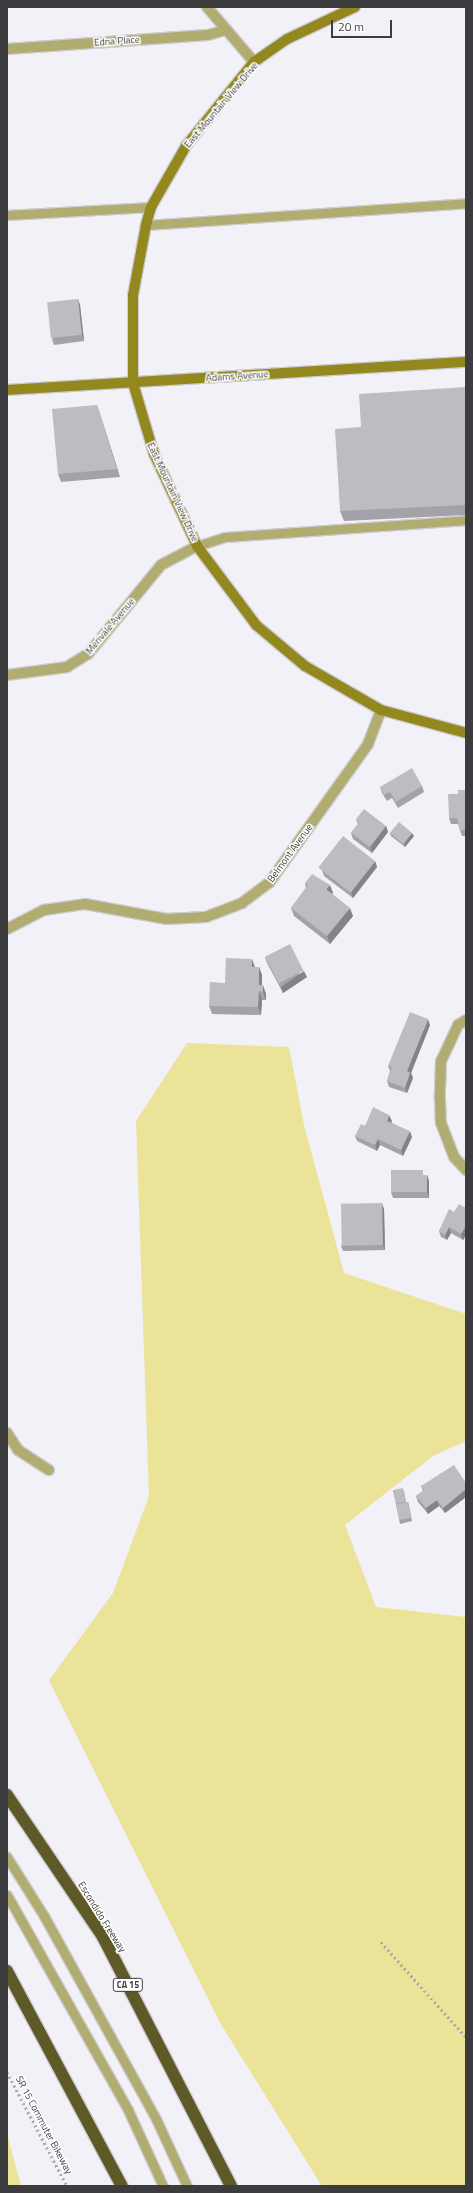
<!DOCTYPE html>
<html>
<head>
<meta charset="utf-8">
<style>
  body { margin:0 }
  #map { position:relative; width:473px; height:2193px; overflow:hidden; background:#f2f1f8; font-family:"Titillium Web",sans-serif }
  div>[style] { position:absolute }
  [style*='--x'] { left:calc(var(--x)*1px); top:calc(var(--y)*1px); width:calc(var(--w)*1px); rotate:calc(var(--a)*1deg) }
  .green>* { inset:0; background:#eae398 }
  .path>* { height:2.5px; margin-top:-1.25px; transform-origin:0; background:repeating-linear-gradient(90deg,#a9a8ae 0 2px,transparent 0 5px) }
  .roads { filter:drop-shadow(1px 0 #cecdd3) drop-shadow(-1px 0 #cecdd3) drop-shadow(0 1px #cecdd3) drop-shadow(0 -1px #cecdd3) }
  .lane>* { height:9px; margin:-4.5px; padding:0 4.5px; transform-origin:4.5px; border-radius:4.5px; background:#b1ac70 }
  .street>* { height:10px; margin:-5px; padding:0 5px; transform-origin:5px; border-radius:5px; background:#b1ac70 }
  .secondary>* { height:10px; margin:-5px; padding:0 5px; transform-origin:5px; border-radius:5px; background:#93881d }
  .highway>* { height:12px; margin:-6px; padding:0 6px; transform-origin:6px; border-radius:6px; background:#5e5926 }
  .wall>* { inset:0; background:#a3a2a8 }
  .shaded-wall>* { inset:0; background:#848488 }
  .building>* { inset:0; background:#bdbcc3; transform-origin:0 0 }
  span { translate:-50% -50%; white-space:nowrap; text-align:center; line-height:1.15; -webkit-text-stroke:3px #fff; paint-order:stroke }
  .shield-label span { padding:1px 3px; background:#fff; border:1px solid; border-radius:3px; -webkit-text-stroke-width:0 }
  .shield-label { font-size:9px; color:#3c3c3f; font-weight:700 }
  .street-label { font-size:10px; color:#3c3c3f }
  .frame { position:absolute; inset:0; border:8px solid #3c3c3f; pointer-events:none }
  .scale { position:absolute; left:331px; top:20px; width:61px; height:18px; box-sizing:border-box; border:2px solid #3c3c3f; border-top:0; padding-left:5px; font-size:12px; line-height:14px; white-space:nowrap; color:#3c3c3f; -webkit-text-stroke:3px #fff; paint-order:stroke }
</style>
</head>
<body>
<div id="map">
  <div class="green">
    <div style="clip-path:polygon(187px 1043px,289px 1047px,304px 1125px,344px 1273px,466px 1314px,466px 1441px,433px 1456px,345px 1525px,376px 1607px,466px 1617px,466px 2186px,322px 2186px,220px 2023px,49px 1680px,113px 1593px,149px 1496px,136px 1121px)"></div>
    <div style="clip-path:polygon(7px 2134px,21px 2186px,7px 2186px)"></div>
  </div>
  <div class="path">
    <div style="--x:381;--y:1942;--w:127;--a:48.2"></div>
    <div style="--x:7;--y:2072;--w:129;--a:62.2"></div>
  </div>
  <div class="roads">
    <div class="lane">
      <div style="--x:7;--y:215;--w:144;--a:-3.2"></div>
      <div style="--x:146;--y:225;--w:321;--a:-3.9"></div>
      <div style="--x:197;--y:546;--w:29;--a:-18"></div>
      <div style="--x:225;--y:537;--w:242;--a:-4"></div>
      <div style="--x:7;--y:1857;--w:70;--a:57.9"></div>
      <div style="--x:44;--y:1916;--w:232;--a:61.1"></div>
      <div style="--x:156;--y:2119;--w:74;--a:65.2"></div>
      <div style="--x:7;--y:1895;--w:247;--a:60.6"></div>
      <div style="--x:128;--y:2110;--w:84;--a:65.3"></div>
    </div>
    <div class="street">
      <div style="--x:207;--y:7;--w:72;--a:49.5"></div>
      <div style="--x:7;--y:49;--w:201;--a:-4"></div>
      <div style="--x:208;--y:35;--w:19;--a:-16"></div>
      <div style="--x:7;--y:675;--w:61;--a:-7.6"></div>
      <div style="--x:67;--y:667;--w:25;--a:-32"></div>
      <div style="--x:88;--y:654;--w:115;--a:-50.6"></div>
      <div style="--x:161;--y:565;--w:41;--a:-27.8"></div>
      <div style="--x:7;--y:929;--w:42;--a:-27.2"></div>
      <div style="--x:44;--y:910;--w:41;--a:-8.3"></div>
      <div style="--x:85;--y:904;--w:83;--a:10.4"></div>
      <div style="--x:167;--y:919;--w:39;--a:-3"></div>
      <div style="--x:206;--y:917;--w:39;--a:-21"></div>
      <div style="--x:242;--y:903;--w:34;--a:-37"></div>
      <div style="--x:269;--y:883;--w:171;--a:-54.5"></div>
      <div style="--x:368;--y:744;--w:36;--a:-69"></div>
      <div style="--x:466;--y:1020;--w:9;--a:148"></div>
      <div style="--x:458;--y:1025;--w:40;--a:115"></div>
      <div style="--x:441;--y:1061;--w:38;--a:92"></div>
      <div style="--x:440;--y:1099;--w:24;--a:88"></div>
      <div style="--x:441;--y:1123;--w:36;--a:69"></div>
      <div style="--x:454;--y:1157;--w:18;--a:47"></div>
      <div style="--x:7;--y:1433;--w:20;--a:57"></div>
      <div style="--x:18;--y:1450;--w:37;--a:33"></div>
    </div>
    <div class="secondary">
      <div style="--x:355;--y:7;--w:75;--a:154.8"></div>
      <div style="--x:287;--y:39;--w:40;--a:145.1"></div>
      <div style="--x:254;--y:62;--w:108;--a:129"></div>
      <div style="--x:186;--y:146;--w:70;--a:119.8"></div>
      <div style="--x:151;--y:207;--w:19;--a:106"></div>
      <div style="--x:146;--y:225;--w:71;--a:100.5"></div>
      <div style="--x:133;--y:295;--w:88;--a:90"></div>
      <div style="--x:133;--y:383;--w:74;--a:73.5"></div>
      <div style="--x:154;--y:454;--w:102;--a:64.9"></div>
      <div style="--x:197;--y:546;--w:99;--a:53.2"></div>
      <div style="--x:256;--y:625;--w:64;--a:39.9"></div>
      <div style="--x:305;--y:666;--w:88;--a:30.1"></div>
      <div style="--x:381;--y:710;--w:88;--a:15.1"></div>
      <div style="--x:7;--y:390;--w:460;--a:-3.5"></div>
    </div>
    <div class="highway">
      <div style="--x:7;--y:1795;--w:171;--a:55.9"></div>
      <div style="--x:103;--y:1937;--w:280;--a:62.8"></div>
      <div style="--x:7;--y:1971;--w:244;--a:61.9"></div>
    </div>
  </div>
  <div class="wall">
    <div style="clip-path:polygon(78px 299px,80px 305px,84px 341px,54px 345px,52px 339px)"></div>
    <div style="clip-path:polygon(466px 387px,466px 515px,344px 521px,340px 511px)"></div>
    <div style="clip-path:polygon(97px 405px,120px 477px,61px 482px,58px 474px)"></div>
    <div style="clip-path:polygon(422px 786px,424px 792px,398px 808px,392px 798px,387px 801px,382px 793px,380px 787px)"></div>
    <div style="clip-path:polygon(466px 790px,466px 836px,462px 836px,458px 824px,451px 824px,449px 818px,458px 794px)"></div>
    <div style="clip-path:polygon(356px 819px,386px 826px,388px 832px,372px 853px,353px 839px,351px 833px,358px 824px)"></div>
    <div style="clip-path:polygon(390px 833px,414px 836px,405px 847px,391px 836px)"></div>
    <div style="clip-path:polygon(375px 861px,377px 867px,353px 898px,324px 876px,322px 870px)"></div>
    <div style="clip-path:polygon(305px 883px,333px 893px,332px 894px,353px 916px,330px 944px,294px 916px,291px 908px,306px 888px)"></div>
    <div style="clip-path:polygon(265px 957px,307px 977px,283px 993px,267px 963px)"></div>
    <div style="clip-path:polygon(255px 967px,259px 967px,262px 975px,262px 985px,266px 994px,266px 1000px,262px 1000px,261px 1015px,212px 1014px,209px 1006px,225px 983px)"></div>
    <div style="clip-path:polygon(430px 1025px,411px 1073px,413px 1078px,407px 1093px,389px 1087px,387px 1081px,390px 1071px,388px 1066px)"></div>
    <div style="clip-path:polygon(392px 1121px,391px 1122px,412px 1137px,403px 1156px,380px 1145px,377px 1151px,357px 1141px,355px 1136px,365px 1126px)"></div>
    <div style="clip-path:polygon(425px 1175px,427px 1175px,429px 1181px,429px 1198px,393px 1198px,391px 1192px)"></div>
    <div style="clip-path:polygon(466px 1208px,466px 1235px,463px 1240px,451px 1233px,447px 1240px,441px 1237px,439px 1231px,454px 1212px)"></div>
    <div style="clip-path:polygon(384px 1209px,385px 1250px,343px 1251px,341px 1246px)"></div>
    <div style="clip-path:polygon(466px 1483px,466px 1497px,445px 1513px,439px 1506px,428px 1514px,418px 1502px,416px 1496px,423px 1491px,421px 1486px)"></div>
    <div style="clip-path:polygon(393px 1490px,404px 1491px,406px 1502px,408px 1502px,409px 1505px,412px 1521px,400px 1524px)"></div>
  </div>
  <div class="shaded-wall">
    <div style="clip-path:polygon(78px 299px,80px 305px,84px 341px,82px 335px)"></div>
    <div style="clip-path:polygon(97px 405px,100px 414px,120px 477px,117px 469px)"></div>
    <div style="clip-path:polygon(386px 826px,388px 832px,372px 853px,370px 847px)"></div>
    <div style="clip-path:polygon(412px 833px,414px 836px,405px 847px,404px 844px)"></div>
    <div style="clip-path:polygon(375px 861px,377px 867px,353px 898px,351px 892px)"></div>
    <div style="clip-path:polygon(330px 885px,333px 893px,329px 897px,326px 889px)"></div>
    <div style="clip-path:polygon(350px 908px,353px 916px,330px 944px,327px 936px)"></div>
    <div style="clip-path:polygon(252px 959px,255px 967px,252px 967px)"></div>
    <div style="clip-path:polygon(259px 967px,262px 975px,262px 992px,259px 985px)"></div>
    <div style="clip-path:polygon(304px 971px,307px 977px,283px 993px,281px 987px)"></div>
    <div style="clip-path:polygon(263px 985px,266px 994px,266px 1000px,263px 992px)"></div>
    <div style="clip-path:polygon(259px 991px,262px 1000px,261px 1015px,258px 1007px)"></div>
    <div style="clip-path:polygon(428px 1019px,430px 1025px,411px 1073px,413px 1078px,407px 1093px,405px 1088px,407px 1071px)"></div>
    <div style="clip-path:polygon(389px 1115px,392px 1121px,389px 1126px,387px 1121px)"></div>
    <div style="clip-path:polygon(410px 1131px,412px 1137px,403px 1156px,401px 1150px)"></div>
    <div style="clip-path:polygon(378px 1139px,380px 1145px,377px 1151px,375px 1145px)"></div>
    <div style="clip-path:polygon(427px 1175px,429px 1181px,429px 1198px,427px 1192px)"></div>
    <div style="clip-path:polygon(382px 1203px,384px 1209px,385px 1250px,383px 1245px)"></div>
    <div style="clip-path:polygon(466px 1226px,466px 1235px,463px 1240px,461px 1234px)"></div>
    <div style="clip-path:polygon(449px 1227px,451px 1233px,447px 1240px,445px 1235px)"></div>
    <div style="clip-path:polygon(466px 1489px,466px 1497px,445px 1513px,443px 1508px)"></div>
    <div style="clip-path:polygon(437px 1500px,439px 1506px,428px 1514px,426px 1508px)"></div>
  </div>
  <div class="building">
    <div style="left:78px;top:299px;width:36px;height:31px;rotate:84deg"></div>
    <div style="clip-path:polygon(466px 387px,466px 505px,340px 511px,335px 429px,361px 427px,359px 394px)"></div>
    <div style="clip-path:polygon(97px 405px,117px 469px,58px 474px,52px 409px)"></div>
    <div style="clip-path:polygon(412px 768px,422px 786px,396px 802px,390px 792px,384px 795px,380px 787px)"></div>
    <div style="clip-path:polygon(458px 790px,466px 790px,466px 830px,460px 830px,457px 818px,449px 818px,448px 794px,458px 794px)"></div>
    <div style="clip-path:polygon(364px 809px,386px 826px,370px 847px,351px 833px,359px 822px,356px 819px)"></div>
    <div style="left:399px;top:822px;width:17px;height:14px;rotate:40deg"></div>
    <div style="left:343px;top:836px;width:41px;height:40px;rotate:38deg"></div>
    <div style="clip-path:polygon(312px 874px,330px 885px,326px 889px,350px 908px,327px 936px,291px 908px,308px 885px,305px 883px)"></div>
    <div style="left:290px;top:944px;width:30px;height:28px;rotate:63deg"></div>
    <div style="clip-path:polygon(226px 958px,252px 959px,252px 967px,259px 967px,259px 985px,263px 985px,263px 992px,259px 991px,258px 1007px,209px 1006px,210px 982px,225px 983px)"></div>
    <div style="clip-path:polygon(410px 1012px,428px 1019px,407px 1071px,410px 1073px,405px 1088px,387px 1081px,392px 1067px,388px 1066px)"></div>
    <div style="clip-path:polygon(373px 1107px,389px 1115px,387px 1121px,410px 1131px,401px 1150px,378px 1139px,375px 1145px,355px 1136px,361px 1124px,365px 1126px)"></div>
    <div style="clip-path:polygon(391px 1170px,423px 1170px,423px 1175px,427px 1175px,427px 1192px,391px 1192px)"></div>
    <div style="left:382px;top:1203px;width:42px;height:41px;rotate:89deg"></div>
    <div style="clip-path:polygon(459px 1204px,466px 1208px,466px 1226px,461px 1234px,449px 1227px,445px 1235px,439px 1231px,449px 1209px,454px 1212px)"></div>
    <div style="clip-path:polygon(454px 1465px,466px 1483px,466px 1489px,443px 1508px,437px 1500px,426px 1508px,416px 1496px,424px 1490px,421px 1486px)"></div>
    <div style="left:403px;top:1488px;width:14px;height:10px;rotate:78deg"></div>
    <div style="left:408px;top:1502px;width:16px;height:12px;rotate:79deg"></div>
  </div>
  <div class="shield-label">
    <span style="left:128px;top:1985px">CA 15</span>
  </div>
  <div class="street-label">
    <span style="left:117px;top:41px;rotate:-4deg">Edna Place</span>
    <span style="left:221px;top:105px;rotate:-50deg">East Mountain View Drive</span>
    <span style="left:237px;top:376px;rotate:-4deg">Adams Avenue</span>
    <span style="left:173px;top:492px;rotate:65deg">East Mountain View Drive</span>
    <span style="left:110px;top:626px;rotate:-50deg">Merivale Avenue</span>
    <span style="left:290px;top:853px;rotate:-54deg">Belmont Avenue</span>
    <span style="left:102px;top:1917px;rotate:58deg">Escondido Freeway</span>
    <span style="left:44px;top:2125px;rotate:62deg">SR 15 Commuter Bikeway</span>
  </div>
  <div class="frame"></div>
  <div class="scale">20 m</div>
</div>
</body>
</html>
